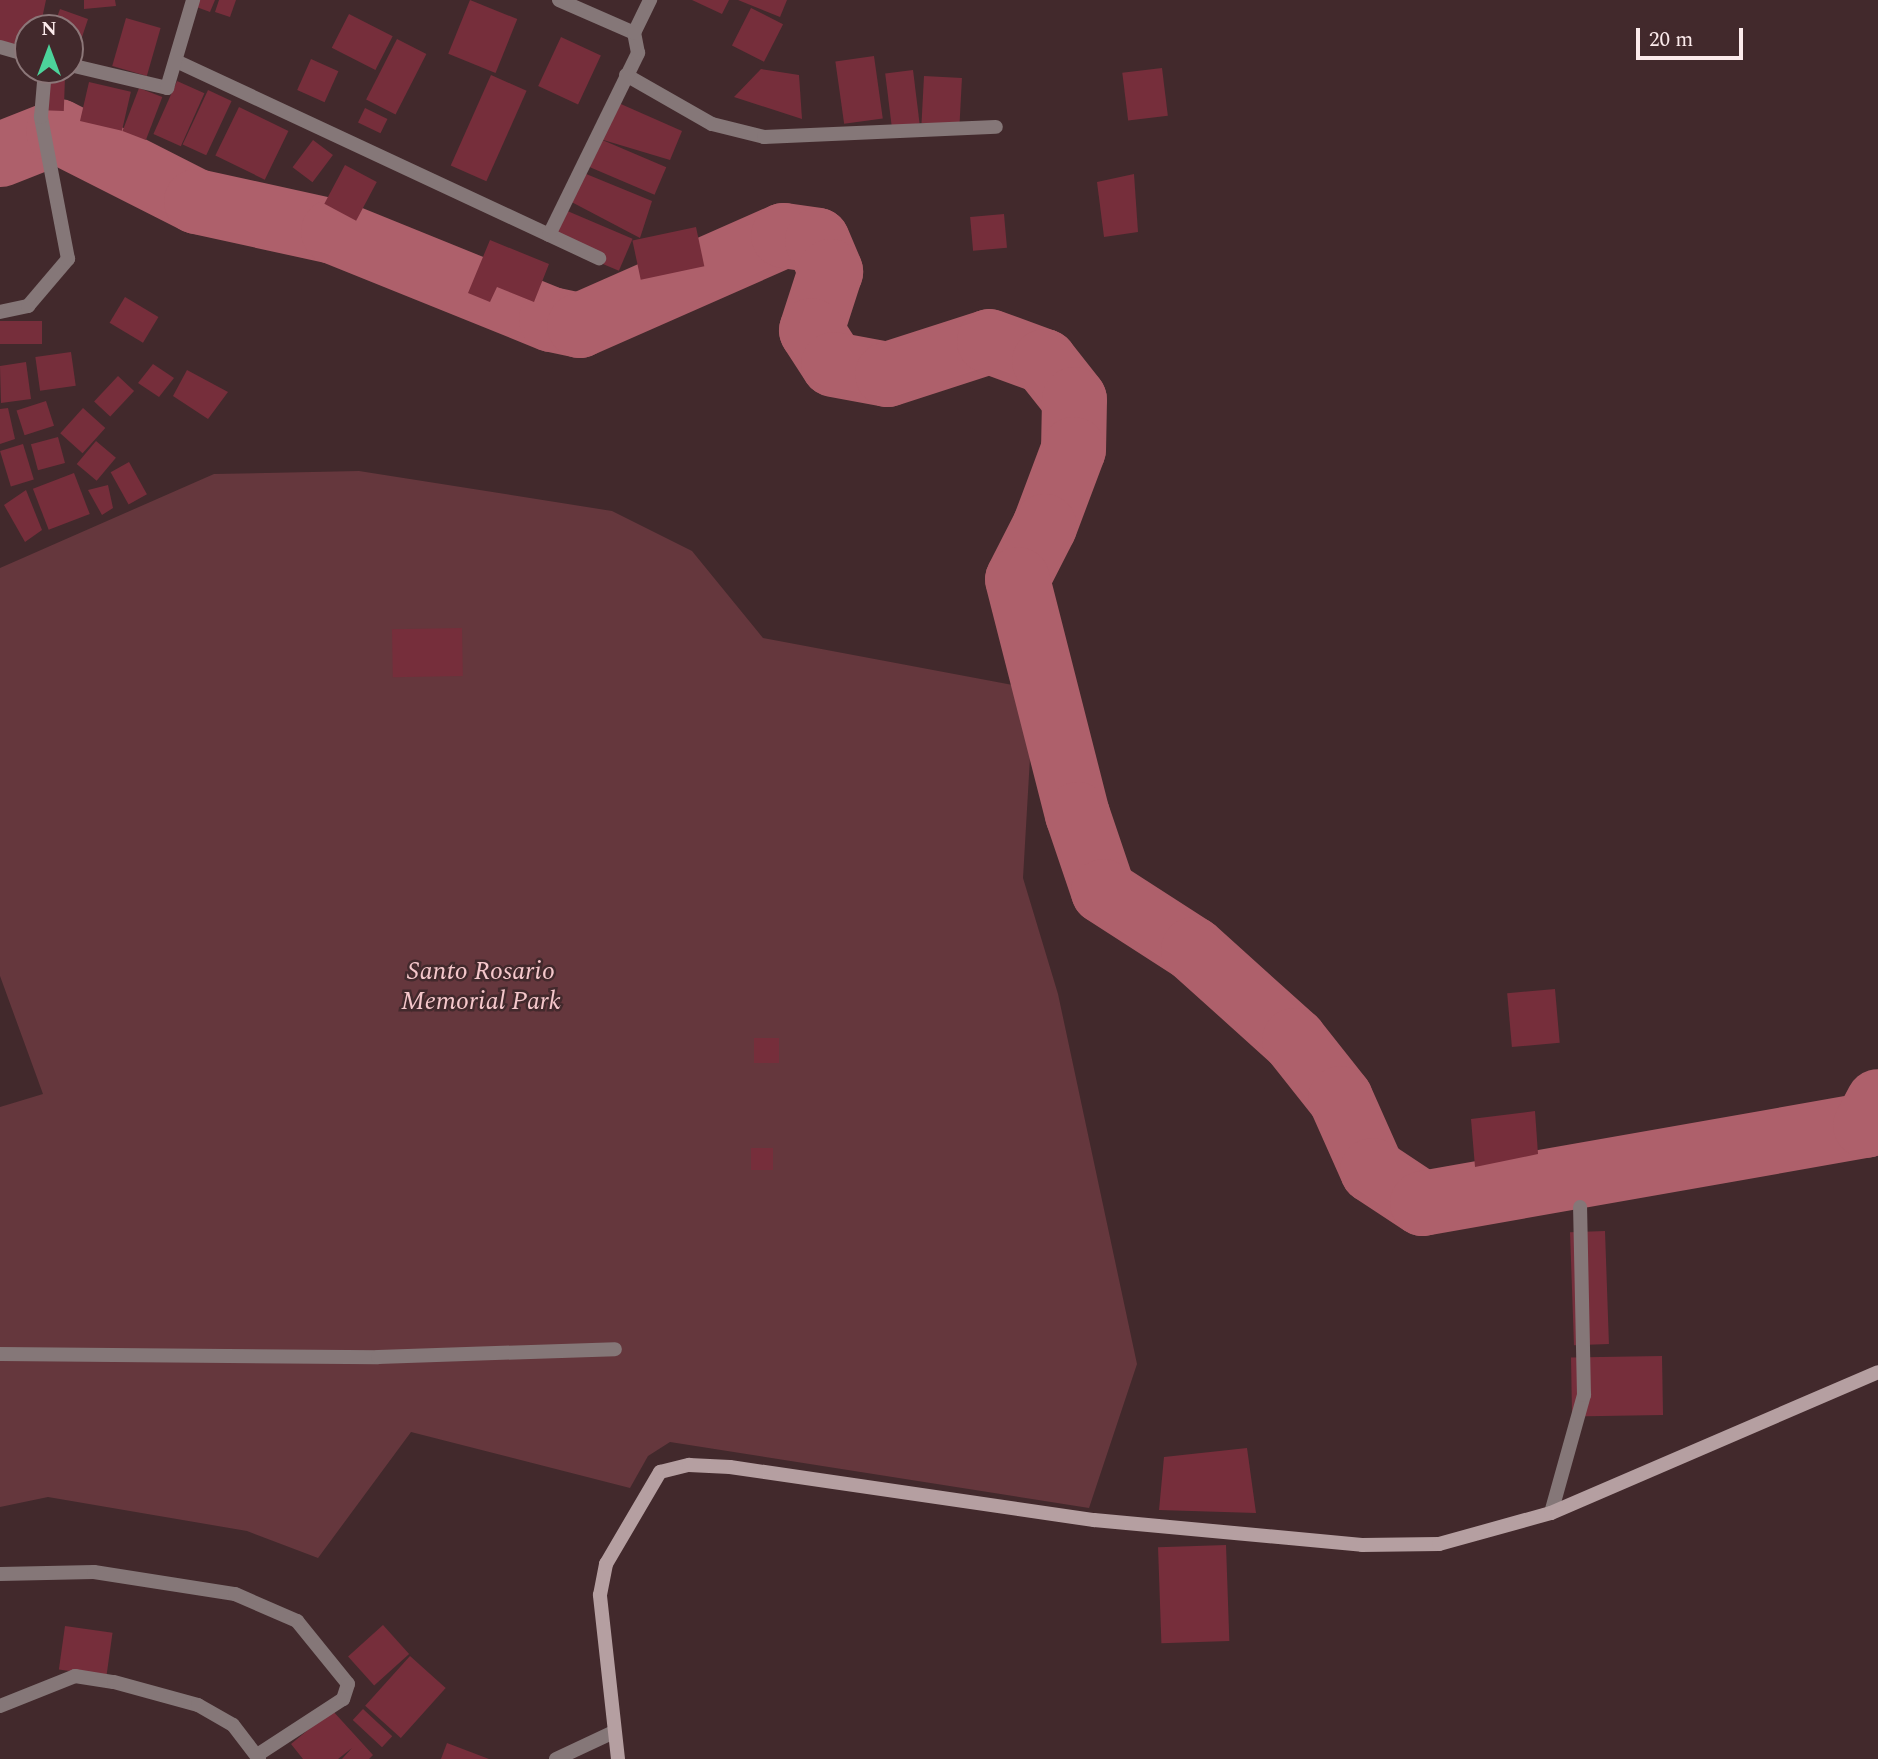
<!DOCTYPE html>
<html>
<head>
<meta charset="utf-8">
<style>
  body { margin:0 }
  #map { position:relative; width:1878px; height:1759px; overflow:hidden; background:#42292c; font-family:Spectral,serif }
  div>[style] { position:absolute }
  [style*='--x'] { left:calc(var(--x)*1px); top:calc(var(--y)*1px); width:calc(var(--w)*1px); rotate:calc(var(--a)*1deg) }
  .green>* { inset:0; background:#65373d }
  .river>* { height:65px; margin:-32.5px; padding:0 32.5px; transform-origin:32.5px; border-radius:32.5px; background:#ae606b }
  .building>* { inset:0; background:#762e3b; transform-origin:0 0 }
  .street>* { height:14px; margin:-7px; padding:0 7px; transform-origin:7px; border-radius:7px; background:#857778 }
  .secondary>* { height:14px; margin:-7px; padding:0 7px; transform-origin:7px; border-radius:7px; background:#b59fa1 }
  span { translate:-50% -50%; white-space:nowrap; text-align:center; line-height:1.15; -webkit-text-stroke:5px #42292c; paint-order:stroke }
  .park-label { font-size:26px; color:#f5c7cb; font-style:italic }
  .north { position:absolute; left:14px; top:14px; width:70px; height:70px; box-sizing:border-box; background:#42292c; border:2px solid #8c7779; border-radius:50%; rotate:0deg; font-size:19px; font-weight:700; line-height:28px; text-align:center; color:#fcebec }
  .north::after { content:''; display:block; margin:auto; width:24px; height:32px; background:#4cd39b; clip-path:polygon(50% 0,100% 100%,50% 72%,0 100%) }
  .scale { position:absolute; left:1636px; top:28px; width:107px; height:32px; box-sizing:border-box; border:4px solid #fcebec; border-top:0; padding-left:9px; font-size:21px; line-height:24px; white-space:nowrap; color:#fcebec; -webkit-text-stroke:5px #42292c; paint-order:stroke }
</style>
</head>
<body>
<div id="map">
  <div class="green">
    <div style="clip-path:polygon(359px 471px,612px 511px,692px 551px,763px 638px,1034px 689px,1023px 878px,1058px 994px,1137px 1364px,1089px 1508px,670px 1442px,648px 1456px,630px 1488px,411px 1432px,318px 1558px,247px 1531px,48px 1497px,0 1507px,0 1107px,43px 1094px,0 976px,0 568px,214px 474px)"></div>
  </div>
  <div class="river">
    <div style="--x:0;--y:154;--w:62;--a:-21.6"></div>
    <div style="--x:58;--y:131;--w:155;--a:26.9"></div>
    <div style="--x:196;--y:201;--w:140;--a:12.4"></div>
    <div style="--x:333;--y:231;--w:235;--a:22"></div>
    <div style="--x:551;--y:319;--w:29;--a:12"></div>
    <div style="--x:579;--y:325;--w:223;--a:-23.8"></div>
    <div style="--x:783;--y:235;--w:34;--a:8"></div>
    <div style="--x:817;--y:240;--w:34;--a:67"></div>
    <div style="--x:830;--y:271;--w:62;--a:107.9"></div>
    <div style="--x:811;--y:330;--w:40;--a:57.1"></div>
    <div style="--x:833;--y:364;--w:55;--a:10.5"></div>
    <div style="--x:887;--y:374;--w:107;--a:-17.9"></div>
    <div style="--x:989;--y:341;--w:59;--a:20"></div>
    <div style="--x:1044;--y:361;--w:48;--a:51.7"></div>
    <div style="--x:1074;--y:399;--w:50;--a:91.1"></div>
    <div style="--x:1073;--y:449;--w:82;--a:110.6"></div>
    <div style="--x:1044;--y:526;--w:59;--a:117"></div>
    <div style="--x:1017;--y:579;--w:243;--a:75.7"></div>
    <div style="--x:1077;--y:814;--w:81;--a:71.3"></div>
    <div style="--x:1103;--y:891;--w:107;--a:32.8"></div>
    <div style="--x:1193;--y:949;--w:136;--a:42"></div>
    <div style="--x:1294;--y:1040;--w:74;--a:51.6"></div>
    <div style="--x:1340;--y:1098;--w:79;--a:66"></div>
    <div style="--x:1372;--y:1170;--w:60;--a:33.4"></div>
    <div style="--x:1422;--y:1203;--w:450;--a:-10"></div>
    <div style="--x:1865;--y:1125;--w:27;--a:-62"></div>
  </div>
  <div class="building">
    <div style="clip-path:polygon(0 0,46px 0,40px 28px,28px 28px,28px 48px,0 42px)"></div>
    <div style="clip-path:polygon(84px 0,115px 0,116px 6px,84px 9px)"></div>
    <div style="clip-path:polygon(193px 0,215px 0,210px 12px,191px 5px)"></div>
    <div style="clip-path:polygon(219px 0,236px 0,230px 17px,215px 12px)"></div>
    <div style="left:470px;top:0;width:51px;height:58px;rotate:22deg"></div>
    <div style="clip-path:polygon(692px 0,729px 0,722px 14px)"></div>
    <div style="clip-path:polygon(738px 0,787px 0,780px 17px)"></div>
    <div style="left:751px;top:8px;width:36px;height:42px;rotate:27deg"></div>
    <div style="clip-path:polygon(60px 9px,88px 19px,79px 46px,70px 42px,70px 28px,53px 28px)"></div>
    <div style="left:349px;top:14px;width:49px;height:38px;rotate:27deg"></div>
    <div style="left:126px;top:18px;width:36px;height:50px;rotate:16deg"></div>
    <div style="left:561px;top:37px;width:44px;height:54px;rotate:25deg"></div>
    <div style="left:397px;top:39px;width:33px;height:68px;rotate:27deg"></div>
    <div style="left:874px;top:56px;width:63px;height:39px;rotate:82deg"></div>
    <div style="left:311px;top:59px;width:30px;height:34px;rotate:24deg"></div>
    <div style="left:1162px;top:68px;width:48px;height:40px;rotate:83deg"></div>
    <div style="clip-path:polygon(761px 69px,799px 75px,802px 119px,734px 97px)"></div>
    <div style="left:913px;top:70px;width:54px;height:28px;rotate:83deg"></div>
    <div style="left:491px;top:75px;width:39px;height:99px;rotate:24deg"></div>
    <div style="left:38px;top:76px;width:27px;height:34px;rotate:2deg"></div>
    <div style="left:924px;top:76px;width:38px;height:47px;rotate:3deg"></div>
    <div style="left:177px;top:81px;width:30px;height:58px;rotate:24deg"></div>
    <div style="left:89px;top:82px;width:43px;height:40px;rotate:13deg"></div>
    <div style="left:139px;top:88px;width:25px;height:46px;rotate:21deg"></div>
    <div style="left:208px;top:90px;width:26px;height:60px;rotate:25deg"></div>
    <div style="clip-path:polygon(614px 101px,682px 131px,670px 160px,600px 139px)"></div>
    <div style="left:239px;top:107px;width:55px;height:54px;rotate:26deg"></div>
    <div style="left:365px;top:108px;width:25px;height:16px;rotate:26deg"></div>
    <div style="left:600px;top:139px;width:72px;height:30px;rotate:23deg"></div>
    <div style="left:313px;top:140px;width:25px;height:34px;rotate:37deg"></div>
    <div style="left:345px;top:165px;width:36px;height:44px;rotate:28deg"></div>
    <div style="clip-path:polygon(574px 169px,652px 201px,640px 238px,562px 197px)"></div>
    <div style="clip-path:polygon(1134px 174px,1138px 232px,1104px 237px,1097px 182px)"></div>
    <div style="left:558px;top:207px;width:81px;height:35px;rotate:23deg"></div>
    <div style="left:1004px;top:214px;width:34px;height:34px;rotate:85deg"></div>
    <div style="left:696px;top:227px;width:40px;height:65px;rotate:78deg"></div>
    <div style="clip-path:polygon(490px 240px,549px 264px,534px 302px,497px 287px,490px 302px,468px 293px)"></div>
    <div style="left:125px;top:297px;width:39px;height:30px;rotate:31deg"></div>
    <div style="left:42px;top:321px;width:23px;height:42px;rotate:90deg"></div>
    <div style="left:71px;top:352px;width:34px;height:36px;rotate:82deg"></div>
    <div style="clip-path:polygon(26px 362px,31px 399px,1px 403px,0 366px)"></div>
    <div style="clip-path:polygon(153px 364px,174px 378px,159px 397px,138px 383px)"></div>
    <div style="clip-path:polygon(187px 370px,228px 392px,208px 419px,173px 396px)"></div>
    <div style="left:118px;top:376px;width:22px;height:35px;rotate:43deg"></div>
    <div style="left:46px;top:401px;width:26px;height:31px;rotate:72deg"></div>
    <div style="clip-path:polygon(8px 408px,15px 439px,0 444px,0 409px)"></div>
    <div style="left:83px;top:408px;width:30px;height:34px;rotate:42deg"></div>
    <div style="left:58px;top:437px;width:27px;height:28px;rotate:75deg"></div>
    <div style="left:96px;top:441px;width:26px;height:30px;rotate:40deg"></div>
    <div style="left:23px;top:444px;width:37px;height:24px;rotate:73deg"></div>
    <div style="left:129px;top:462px;width:37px;height:21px;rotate:61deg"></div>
    <div style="left:74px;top:473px;width:44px;height:44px;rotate:69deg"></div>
    <div style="clip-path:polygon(108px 485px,113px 508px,102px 515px,88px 490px)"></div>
    <div style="clip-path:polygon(26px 490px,42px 530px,25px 542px,4px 505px)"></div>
    <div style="left:462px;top:628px;width:48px;height:70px;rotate:89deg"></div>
    <div style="left:1555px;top:989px;width:54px;height:48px;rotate:85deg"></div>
    <div style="left:754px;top:1038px;width:25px;height:25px"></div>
    <div style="clip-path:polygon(1535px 1111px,1538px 1154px,1475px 1167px,1471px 1119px)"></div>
    <div style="left:751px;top:1148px;width:22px;height:22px"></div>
    <div style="left:1605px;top:1231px;width:113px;height:35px;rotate:88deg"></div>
    <div style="left:1662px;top:1356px;width:59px;height:91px;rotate:89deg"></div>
    <div style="clip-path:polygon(1247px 1448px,1256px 1513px,1159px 1510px,1164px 1457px)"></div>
    <div style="left:1226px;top:1545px;width:96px;height:68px;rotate:88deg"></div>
    <div style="left:383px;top:1625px;width:39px;height:47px;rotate:48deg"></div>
    <div style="left:65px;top:1626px;width:48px;height:44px;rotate:8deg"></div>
    <div style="left:410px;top:1656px;width:48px;height:67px;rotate:42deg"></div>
    <div style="left:363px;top:1709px;width:40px;height:15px;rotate:43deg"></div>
    <div style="clip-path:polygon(332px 1710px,373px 1755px,369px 1759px,342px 1759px,352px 1748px,338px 1759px,303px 1759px,291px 1744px)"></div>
    <div style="clip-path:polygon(447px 1743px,489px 1759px,441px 1759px)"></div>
  </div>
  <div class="street">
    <div style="--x:559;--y:0;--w:82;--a:23.7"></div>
    <div style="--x:0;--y:47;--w:29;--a:16"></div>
    <div style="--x:176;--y:61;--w:467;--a:25"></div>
    <div style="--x:70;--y:65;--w:100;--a:13.3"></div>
    <div style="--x:167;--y:88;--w:92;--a:-73.5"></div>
    <div style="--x:626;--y:75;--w:99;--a:29.7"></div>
    <div style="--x:712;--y:124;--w:54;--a:14"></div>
    <div style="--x:764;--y:137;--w:232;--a:-2.5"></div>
    <div style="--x:549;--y:235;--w:203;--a:-63.9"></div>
    <div style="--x:638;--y:53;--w:20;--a:-101"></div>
    <div style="--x:634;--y:33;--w:37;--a:-64"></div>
    <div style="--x:0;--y:312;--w:29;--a:-12"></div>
    <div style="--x:28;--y:306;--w:62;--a:-49.6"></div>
    <div style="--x:68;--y:259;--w:145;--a:-100.8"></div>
    <div style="--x:41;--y:117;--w:47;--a:-85.1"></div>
    <div style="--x:0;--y:1354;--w:378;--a:0.5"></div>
    <div style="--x:378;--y:1357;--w:237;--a:-1.9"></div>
    <div style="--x:1551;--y:1513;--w:123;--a:-74.4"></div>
    <div style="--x:1584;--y:1395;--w:188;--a:-91.2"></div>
    <div style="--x:0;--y:1574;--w:94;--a:-1.2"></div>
    <div style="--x:94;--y:1572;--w:143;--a:8.9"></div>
    <div style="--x:235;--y:1594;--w:68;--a:23.5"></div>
    <div style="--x:297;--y:1621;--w:81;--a:51"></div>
    <div style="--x:348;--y:1684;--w:16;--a:108"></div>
    <div style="--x:343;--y:1699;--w:103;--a:146.9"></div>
    <div style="--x:0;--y:1706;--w:81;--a:-21.8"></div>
    <div style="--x:75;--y:1676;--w:39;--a:9"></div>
    <div style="--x:114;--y:1682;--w:87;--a:15.3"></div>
    <div style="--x:198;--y:1705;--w:40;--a:29.7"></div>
    <div style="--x:233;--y:1725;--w:43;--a:52.6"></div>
    <div style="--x:556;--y:1759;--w:64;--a:-25"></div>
  </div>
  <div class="secondary">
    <div style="--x:618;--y:1759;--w:165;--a:-96.3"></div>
    <div style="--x:600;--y:1595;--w:32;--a:-79"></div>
    <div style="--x:606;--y:1564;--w:107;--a:-59.6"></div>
    <div style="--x:660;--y:1472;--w:30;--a:-14"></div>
    <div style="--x:689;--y:1465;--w:41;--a:2.8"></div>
    <div style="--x:730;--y:1467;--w:368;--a:8.3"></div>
    <div style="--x:1094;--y:1520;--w:269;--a:5.3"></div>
    <div style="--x:1362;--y:1545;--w:77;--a:-0.7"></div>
    <div style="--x:1439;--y:1544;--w:116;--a:-15.5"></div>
    <div style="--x:1551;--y:1513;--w:356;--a:-23.3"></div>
  </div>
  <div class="park-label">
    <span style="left:481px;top:987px">Santo Rosario<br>Memorial Park</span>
  </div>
  <div class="north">N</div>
  <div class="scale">20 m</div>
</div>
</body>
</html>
